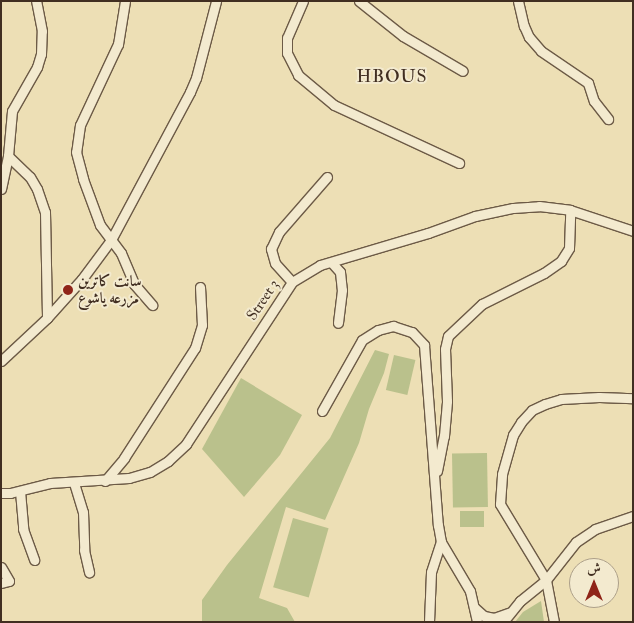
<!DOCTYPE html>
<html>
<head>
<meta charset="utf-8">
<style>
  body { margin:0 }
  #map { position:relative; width:634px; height:623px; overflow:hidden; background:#eddfb5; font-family:"IM FELL Double Pica",Amiri,serif }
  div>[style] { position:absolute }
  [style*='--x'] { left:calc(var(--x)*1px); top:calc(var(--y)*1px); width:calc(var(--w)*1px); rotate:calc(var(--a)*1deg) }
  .green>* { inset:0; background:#bac18c; transform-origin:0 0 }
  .roads { filter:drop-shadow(1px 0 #6c5a46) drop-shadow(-1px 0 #6c5a46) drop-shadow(0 1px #6c5a46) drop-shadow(0 -1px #6c5a46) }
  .minor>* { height:9px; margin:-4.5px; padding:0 4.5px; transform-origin:4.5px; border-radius:4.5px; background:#f3eacf }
  .dots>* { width:14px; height:14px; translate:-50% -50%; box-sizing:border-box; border:2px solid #f3eacf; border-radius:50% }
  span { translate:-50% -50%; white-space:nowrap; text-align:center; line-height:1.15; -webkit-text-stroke:4px #f3eacf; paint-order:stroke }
  .poi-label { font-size:15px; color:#412e21; font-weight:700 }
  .left { translate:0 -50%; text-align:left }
  .street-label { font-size:15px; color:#412e21 }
  .quarter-label { font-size:18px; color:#412e21; letter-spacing:1px }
  .frame { position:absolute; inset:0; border:2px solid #412e21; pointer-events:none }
  .north { position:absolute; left:569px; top:558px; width:50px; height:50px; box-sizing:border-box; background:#f3eacf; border:1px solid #ac9f89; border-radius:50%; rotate:0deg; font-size:14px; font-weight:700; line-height:20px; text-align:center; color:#412e21 }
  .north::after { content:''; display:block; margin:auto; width:18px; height:22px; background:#8f2418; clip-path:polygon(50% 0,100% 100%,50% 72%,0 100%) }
</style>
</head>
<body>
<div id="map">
  <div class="green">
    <div style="clip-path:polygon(375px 350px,389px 354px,384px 373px,369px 409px,359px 443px,325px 520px,286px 507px,259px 598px,287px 608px,295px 622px,202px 622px,202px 600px,227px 565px,330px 438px)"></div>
    <div style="left:394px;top:355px;width:22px;height:36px;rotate:13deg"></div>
    <div style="clip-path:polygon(241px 378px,302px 415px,280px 455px,244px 497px,202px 449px)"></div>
    <div style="left:487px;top:453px;width:54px;height:35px;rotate:89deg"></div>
    <div style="left:484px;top:511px;width:16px;height:24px;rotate:90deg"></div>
    <div style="left:293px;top:518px;width:37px;height:72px;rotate:16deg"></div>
    <div style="clip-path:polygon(541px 601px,544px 622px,515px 622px,523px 612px)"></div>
  </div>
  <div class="roads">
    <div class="minor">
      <div style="--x:125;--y:1;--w:44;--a:99.2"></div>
      <div style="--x:118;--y:44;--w:89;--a:115.1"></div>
      <div style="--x:80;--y:125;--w:27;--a:98"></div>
      <div style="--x:76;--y:152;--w:28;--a:75"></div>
      <div style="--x:83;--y:179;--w:49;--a:69.7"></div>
      <div style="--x:100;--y:225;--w:35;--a:53"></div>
      <div style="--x:121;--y:253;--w:34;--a:67"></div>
      <div style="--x:134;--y:284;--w:28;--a:49"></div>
      <div style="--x:303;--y:1;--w:40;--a:113.4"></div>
      <div style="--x:287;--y:38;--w:15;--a:90"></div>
      <div style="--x:287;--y:53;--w:25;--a:63"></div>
      <div style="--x:298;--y:75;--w:47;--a:39.8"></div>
      <div style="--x:334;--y:105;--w:138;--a:24.9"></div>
      <div style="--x:359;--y:1;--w:56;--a:38.5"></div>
      <div style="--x:403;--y:36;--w:69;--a:30.3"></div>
      <div style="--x:518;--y:1;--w:26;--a:77"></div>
      <div style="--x:524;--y:26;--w:12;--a:66"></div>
      <div style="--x:529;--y:37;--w:18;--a:49"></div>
      <div style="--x:541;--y:51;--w:57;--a:34.2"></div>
      <div style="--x:588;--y:83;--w:19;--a:72"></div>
      <div style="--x:594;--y:101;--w:23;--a:52"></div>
      <div style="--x:8;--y:156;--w:30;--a:44"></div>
      <div style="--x:30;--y:177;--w:14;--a:60"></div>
      <div style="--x:37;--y:189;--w:24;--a:71"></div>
      <div style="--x:45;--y:212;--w:106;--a:88.9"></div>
      <div style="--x:1;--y:189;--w:34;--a:-78"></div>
      <div style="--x:8;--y:156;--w:45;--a:-84.9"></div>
      <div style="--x:12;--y:111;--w:51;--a:-60.4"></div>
      <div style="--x:37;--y:67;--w:14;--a:-73"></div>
      <div style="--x:41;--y:54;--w:23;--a:-88"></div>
      <div style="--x:42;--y:31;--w:31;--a:-101"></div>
      <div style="--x:332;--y:263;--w:12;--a:48"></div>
      <div style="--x:340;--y:272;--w:18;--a:84"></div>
      <div style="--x:342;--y:290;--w:33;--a:97"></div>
      <div style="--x:292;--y:282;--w:25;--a:-132"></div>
      <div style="--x:275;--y:263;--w:15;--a:-106"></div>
      <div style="--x:271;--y:249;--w:19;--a:-65"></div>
      <div style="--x:279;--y:232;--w:73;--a:-48.9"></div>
      <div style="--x:1;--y:361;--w:63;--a:-43.1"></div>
      <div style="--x:47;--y:318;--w:52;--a:-48.1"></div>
      <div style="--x:82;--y:279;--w:49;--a:-53.4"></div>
      <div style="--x:111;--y:240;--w:168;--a:-61.9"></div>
      <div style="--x:190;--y:92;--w:15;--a:-67"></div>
      <div style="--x:196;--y:78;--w:80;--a:-75.4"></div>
      <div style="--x:322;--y:411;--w:81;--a:-60.6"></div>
      <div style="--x:362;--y:340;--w:19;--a:-32"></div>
      <div style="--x:378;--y:330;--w:16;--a:-15"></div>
      <div style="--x:393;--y:326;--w:20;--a:18"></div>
      <div style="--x:412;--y:332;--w:18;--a:47"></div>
      <div style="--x:424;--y:345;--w:181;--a:85.6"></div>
      <div style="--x:438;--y:525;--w:17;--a:80"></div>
      <div style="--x:441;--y:542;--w:57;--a:59.4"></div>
      <div style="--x:470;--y:591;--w:32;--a:77"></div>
      <div style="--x:437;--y:471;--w:36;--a:-79"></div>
      <div style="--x:444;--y:436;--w:35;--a:-85"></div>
      <div style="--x:447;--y:401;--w:52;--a:-92.2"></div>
      <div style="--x:445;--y:349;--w:13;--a:-77"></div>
      <div style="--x:448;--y:336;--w:47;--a:-43.3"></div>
      <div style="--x:482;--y:304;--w:69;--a:-26.6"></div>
      <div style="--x:544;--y:273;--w:21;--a:-35"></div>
      <div style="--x:561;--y:261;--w:15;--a:-58"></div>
      <div style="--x:569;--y:248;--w:38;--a:-88"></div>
      <div style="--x:105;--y:481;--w:30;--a:-50"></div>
      <div style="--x:124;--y:458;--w:131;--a:-57.2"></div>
      <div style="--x:195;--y:348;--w:24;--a:-73"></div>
      <div style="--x:202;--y:325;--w:38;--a:-93"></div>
      <div style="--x:74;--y:483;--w:30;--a:73"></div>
      <div style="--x:83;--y:512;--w:38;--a:88"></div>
      <div style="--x:84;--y:550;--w:23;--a:77"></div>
      <div style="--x:20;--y:491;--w:38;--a:85"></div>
      <div style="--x:23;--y:529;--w:33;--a:70"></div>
      <div style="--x:1;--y:493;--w:9;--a:0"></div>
      <div style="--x:10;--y:493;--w:41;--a:-14"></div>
      <div style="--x:50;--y:483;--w:79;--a:-3.6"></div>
      <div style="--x:129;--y:478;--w:22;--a:-16"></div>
      <div style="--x:150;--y:472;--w:21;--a:-31"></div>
      <div style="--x:168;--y:461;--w:25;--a:-43"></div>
      <div style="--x:186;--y:444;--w:194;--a:-56.8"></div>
      <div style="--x:292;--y:282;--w:33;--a:-31"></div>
      <div style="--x:320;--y:265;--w:113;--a:-16.5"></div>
      <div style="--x:428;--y:233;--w:50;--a:-19.9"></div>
      <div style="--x:475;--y:216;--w:39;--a:-12"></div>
      <div style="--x:513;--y:208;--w:26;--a:-4"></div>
      <div style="--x:539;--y:206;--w:31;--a:7"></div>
      <div style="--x:570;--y:210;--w:66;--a:18.4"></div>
      <div style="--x:1;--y:567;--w:16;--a:60"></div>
      <div style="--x:9;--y:581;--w:8;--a:166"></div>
      <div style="--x:475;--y:608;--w:12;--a:42"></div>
      <div style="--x:484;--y:616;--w:10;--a:11"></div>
      <div style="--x:494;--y:618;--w:15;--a:-20"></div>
      <div style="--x:429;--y:622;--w:50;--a:-87.7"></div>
      <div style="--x:431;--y:572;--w:32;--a:-72"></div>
      <div style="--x:503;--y:622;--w:27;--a:-51"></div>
      <div style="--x:520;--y:601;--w:33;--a:-39"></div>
      <div style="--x:546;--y:580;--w:48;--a:-51.7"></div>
      <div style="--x:576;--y:542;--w:23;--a:-34"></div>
      <div style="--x:595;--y:529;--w:40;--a:-18.9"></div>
      <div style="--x:554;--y:622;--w:43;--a:-100.8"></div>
      <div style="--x:546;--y:580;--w:89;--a:-121.2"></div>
      <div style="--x:500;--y:504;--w:30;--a:-86"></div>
      <div style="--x:502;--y:474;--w:41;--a:-74.2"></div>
      <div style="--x:513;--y:435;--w:15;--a:-58"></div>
      <div style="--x:521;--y:422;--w:16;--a:-47"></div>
      <div style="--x:532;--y:410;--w:14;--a:-25"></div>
      <div style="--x:545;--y:404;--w:17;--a:-17"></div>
      <div style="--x:561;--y:399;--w:38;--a:-3"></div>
      <div style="--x:599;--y:397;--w:34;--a:2"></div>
    </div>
  </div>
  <div class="dots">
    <div style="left:68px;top:290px;background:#8f2418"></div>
  </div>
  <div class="poi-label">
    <span class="left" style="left:78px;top:290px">سانت كاترين<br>مزرعه ياشوع</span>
  </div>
  <div class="street-label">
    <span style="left:263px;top:300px;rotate:-56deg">Street 3</span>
  </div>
  <div class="quarter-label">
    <span style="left:392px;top:77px">HBOUS</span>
  </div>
  <div class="frame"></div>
  <div class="north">ش</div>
</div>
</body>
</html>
